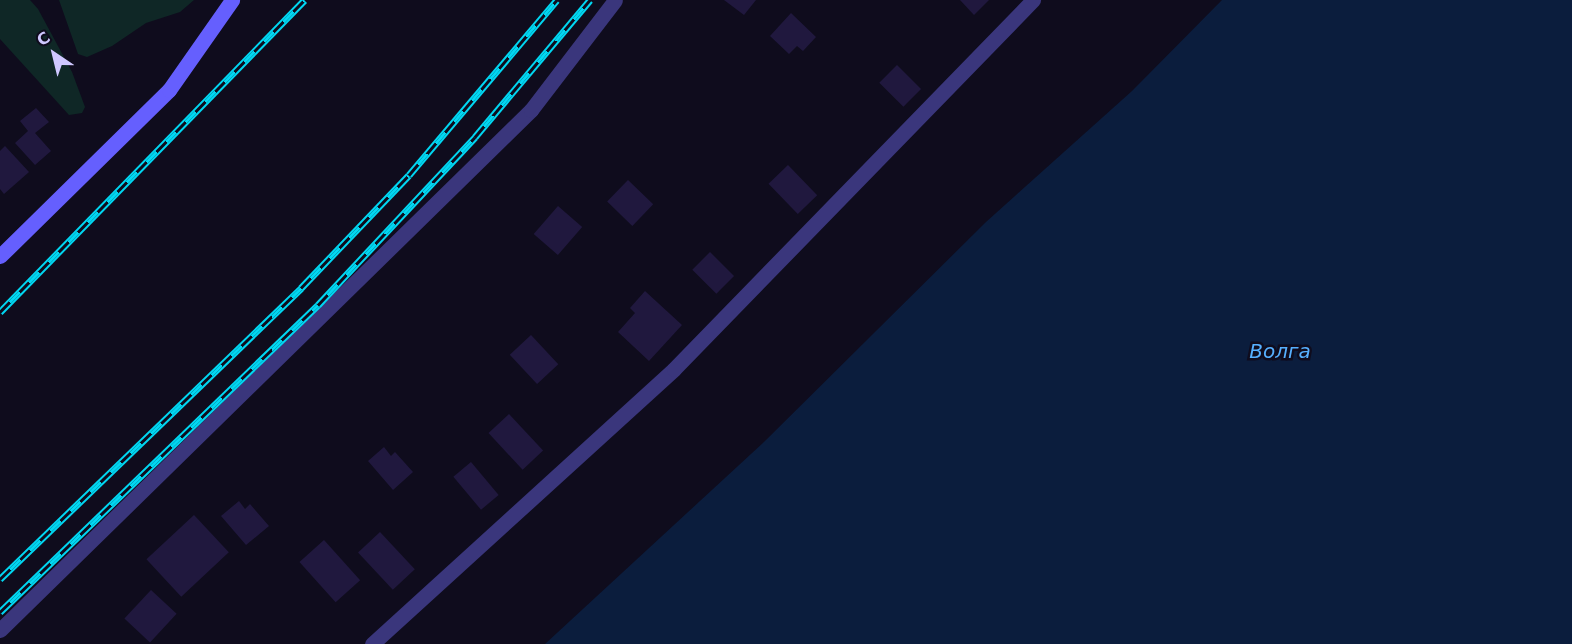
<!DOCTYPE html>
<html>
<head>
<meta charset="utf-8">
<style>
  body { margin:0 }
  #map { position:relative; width:1572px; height:644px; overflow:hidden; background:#0f0c1d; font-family:"DejaVu Sans",sans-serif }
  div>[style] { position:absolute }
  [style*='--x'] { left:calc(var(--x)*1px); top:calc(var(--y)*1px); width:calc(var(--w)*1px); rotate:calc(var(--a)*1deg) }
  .green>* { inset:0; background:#0f2726 }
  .water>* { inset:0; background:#0b1d3d }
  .building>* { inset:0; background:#20183e; transform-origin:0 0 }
  .minor>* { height:15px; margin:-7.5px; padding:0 7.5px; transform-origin:7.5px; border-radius:7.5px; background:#3a367c }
  .secondary>* { height:15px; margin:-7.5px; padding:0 7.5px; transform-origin:7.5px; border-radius:7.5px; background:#655ffe }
  .rail>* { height:7px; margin-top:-3.5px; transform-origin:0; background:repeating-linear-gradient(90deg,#0f0c1d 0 14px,#01d7f2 0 28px); box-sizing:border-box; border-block:2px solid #01d7f2 }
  span { translate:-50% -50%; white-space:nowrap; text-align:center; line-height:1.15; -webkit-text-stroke:5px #0f0c1d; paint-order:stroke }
  .water-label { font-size:20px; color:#56affe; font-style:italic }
  .north { position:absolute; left:24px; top:24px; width:60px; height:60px; -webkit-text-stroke:4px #0f0c1d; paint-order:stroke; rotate:325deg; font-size:16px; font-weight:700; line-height:24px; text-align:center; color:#cfc8ff }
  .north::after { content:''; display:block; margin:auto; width:21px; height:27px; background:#cfc8ff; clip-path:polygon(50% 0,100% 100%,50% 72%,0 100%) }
</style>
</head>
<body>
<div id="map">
  <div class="green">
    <div style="clip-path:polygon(0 0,30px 0,38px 9px,72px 72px,85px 107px,82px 113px,69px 115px,0 39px)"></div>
    <div style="clip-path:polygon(59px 0,194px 0,180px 12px,146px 23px,112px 46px,87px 57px,78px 54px)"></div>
  </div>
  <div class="water">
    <div style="clip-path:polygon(1222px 0,1572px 0,1572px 644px,545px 644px,765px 441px,986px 222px,1132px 91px)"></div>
  </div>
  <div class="building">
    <div style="clip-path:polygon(724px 0,756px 0,744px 15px)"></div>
    <div style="clip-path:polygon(960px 0,989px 0,974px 15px)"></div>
    <div style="clip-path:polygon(791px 13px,816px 37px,803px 51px,797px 46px,789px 54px,770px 36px)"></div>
    <div style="left:897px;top:65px;width:34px;height:25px;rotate:45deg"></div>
    <div style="clip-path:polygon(36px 108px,49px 122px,35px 133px,51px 151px,35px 165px,15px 143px,28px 131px,20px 121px)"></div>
    <div style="clip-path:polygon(5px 146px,29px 172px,4px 194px,0 189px,0 151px)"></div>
    <div style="left:788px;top:165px;width:42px;height:27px;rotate:46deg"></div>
    <div style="left:628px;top:180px;width:35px;height:30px;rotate:44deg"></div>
    <div style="left:558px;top:206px;width:32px;height:37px;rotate:41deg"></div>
    <div style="left:710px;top:252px;width:34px;height:25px;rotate:45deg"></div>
    <div style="clip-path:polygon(645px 291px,682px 325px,649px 361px,618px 332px,635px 313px,630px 308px)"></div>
    <div style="left:531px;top:335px;width:40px;height:29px;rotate:47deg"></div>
    <div style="left:509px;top:414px;width:50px;height:28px;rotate:47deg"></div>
    <div style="clip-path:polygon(384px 447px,391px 456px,395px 452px,413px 472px,393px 490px,368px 461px)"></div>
    <div style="left:471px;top:462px;width:43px;height:23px;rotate:50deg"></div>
    <div style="clip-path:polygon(239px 501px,245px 509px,250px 504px,269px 526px,246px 545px,221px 516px)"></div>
    <div style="left:194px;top:515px;width:51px;height:65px;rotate:47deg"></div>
    <div style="left:380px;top:532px;width:51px;height:30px;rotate:47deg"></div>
    <div style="left:324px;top:540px;width:54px;height:33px;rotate:48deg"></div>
    <div style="left:151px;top:590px;width:35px;height:39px;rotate:43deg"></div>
  </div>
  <div class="minor">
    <div style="--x:0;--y:630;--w:743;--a:-44.4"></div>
    <div style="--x:531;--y:110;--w:138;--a:-52.6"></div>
    <div style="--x:372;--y:644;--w:408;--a:-42.3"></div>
    <div style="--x:674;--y:369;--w:515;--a:-45.79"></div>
  </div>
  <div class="secondary">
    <div style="--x:0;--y:256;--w:237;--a:-44.5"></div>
    <div style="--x:169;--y:90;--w:110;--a:-55"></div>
  </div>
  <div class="rail">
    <div style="--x:0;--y:312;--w:436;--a:-45.7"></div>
    <div style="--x:0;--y:579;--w:419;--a:-44"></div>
    <div style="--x:301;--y:288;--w:156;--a:-46.3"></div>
    <div style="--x:409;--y:175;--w:229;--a:-49.8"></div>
    <div style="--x:0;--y:612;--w:442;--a:-44"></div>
    <div style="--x:318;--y:305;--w:230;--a:-46.9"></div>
    <div style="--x:475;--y:137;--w:179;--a:-50"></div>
  </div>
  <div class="water-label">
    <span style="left:1280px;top:351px">Волга</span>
  </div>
  <div class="north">С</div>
</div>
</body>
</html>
